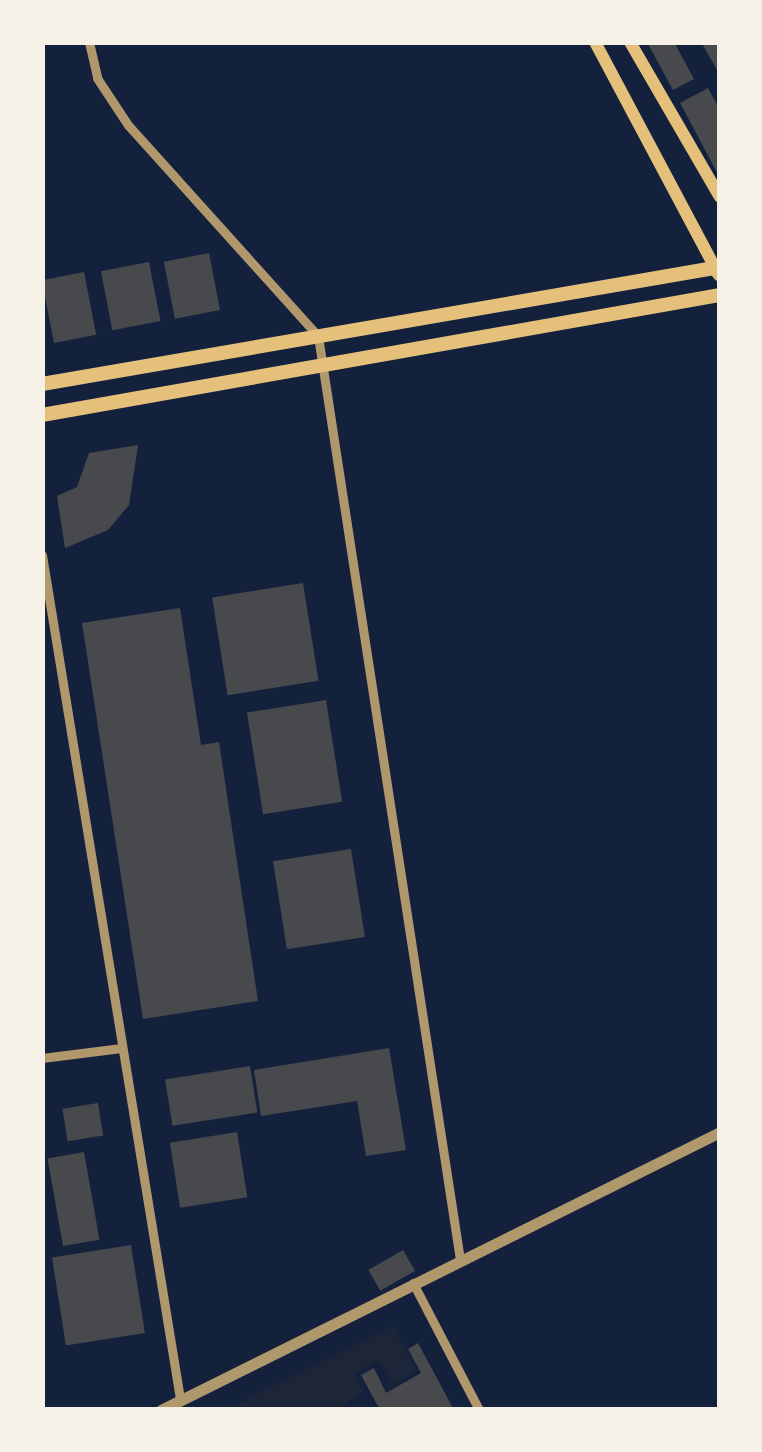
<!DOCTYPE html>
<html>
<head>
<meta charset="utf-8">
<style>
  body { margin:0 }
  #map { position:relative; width:762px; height:1452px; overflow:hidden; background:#14213d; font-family:Lato,sans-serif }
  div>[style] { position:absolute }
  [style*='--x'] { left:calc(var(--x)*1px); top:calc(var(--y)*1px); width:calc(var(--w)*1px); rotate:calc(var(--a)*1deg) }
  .green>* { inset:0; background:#1d2539 }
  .building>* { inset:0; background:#48494c; transform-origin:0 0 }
  .minor>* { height:9px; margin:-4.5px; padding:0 4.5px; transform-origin:4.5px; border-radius:4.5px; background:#b1986c }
  .tertiary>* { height:11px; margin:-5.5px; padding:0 5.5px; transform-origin:5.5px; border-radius:5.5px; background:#b1986c }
  .secondary>* { height:12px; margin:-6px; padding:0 6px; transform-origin:6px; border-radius:6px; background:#e5c07b }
  .primary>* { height:14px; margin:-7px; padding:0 7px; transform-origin:7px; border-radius:7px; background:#e5c07b }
  .trunk>* { height:15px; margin:-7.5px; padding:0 7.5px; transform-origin:7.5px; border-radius:7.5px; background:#e5c07b }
  span { translate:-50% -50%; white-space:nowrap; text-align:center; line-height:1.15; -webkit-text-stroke:8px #f6f1e7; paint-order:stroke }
  .frame { position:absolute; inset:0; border:45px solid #f6f1e7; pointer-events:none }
</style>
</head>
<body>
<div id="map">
  <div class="green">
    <div style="clip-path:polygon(393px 1326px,416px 1372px,392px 1385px,378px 1360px,355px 1374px,363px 1391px,338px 1409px,226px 1409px)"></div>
  </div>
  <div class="building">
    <div style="clip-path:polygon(647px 42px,674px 42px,694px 79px,673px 90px)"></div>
    <div style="clip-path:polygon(701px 42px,720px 42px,720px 75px)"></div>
    <div style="clip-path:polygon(708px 88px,720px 110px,720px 178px,680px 103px)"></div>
    <div style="left:209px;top:253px;width:58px;height:46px;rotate:79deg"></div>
    <div style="left:149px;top:262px;width:60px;height:49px;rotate:79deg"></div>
    <div style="left:84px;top:272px;width:64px;height:43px;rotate:79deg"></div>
    <div style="clip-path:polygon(138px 445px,129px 505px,108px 530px,65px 548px,57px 496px,77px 487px,89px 453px)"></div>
    <div style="left:303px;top:583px;width:99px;height:92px;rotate:81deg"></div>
    <div style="clip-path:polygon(180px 608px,201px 745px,219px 742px,258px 1001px,143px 1019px,82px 623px)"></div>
    <div style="left:326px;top:700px;width:103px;height:80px;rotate:81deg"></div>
    <div style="left:351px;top:849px;width:89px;height:79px;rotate:81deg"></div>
    <div style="clip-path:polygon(389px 1048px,406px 1150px,366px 1156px,357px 1101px,261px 1116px,254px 1070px)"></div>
    <div style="left:250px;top:1066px;width:47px;height:86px;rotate:81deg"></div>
    <div style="left:98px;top:1103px;width:33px;height:36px;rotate:81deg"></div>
    <div style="left:237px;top:1132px;width:66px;height:68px;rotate:81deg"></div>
    <div style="left:84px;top:1152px;width:89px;height:37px;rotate:80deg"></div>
    <div style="left:131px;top:1245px;width:89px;height:80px;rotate:81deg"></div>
    <div style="left:403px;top:1250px;width:24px;height:40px;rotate:60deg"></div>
    <div style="clip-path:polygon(418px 1343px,454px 1410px,380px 1410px,361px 1375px,374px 1368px,386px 1393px,421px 1373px,408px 1349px)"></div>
  </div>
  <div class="minor">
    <div style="--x:89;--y:42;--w:37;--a:77"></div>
    <div style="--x:97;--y:78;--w:56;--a:56.6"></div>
    <div style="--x:128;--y:125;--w:284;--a:48"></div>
    <div style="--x:318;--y:336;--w:935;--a:81.26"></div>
    <div style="--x:42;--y:555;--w:855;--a:80.71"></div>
    <div style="--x:42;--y:1058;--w:80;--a:-7.2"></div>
    <div style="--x:413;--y:1283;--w:143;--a:62.5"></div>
  </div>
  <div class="tertiary">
    <div style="--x:161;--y:1410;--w:624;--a:-26.44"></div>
  </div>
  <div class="secondary">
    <div style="--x:595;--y:42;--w:256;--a:62"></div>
    <div style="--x:630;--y:42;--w:179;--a:59.9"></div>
  </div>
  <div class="primary">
    <div style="--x:42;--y:384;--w:688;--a:-9.79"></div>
    <div style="--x:42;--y:415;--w:689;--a:-10.04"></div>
  </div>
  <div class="trunk">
    <div style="--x:715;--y:268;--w:8;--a:50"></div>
  </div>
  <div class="frame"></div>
</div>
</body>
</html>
